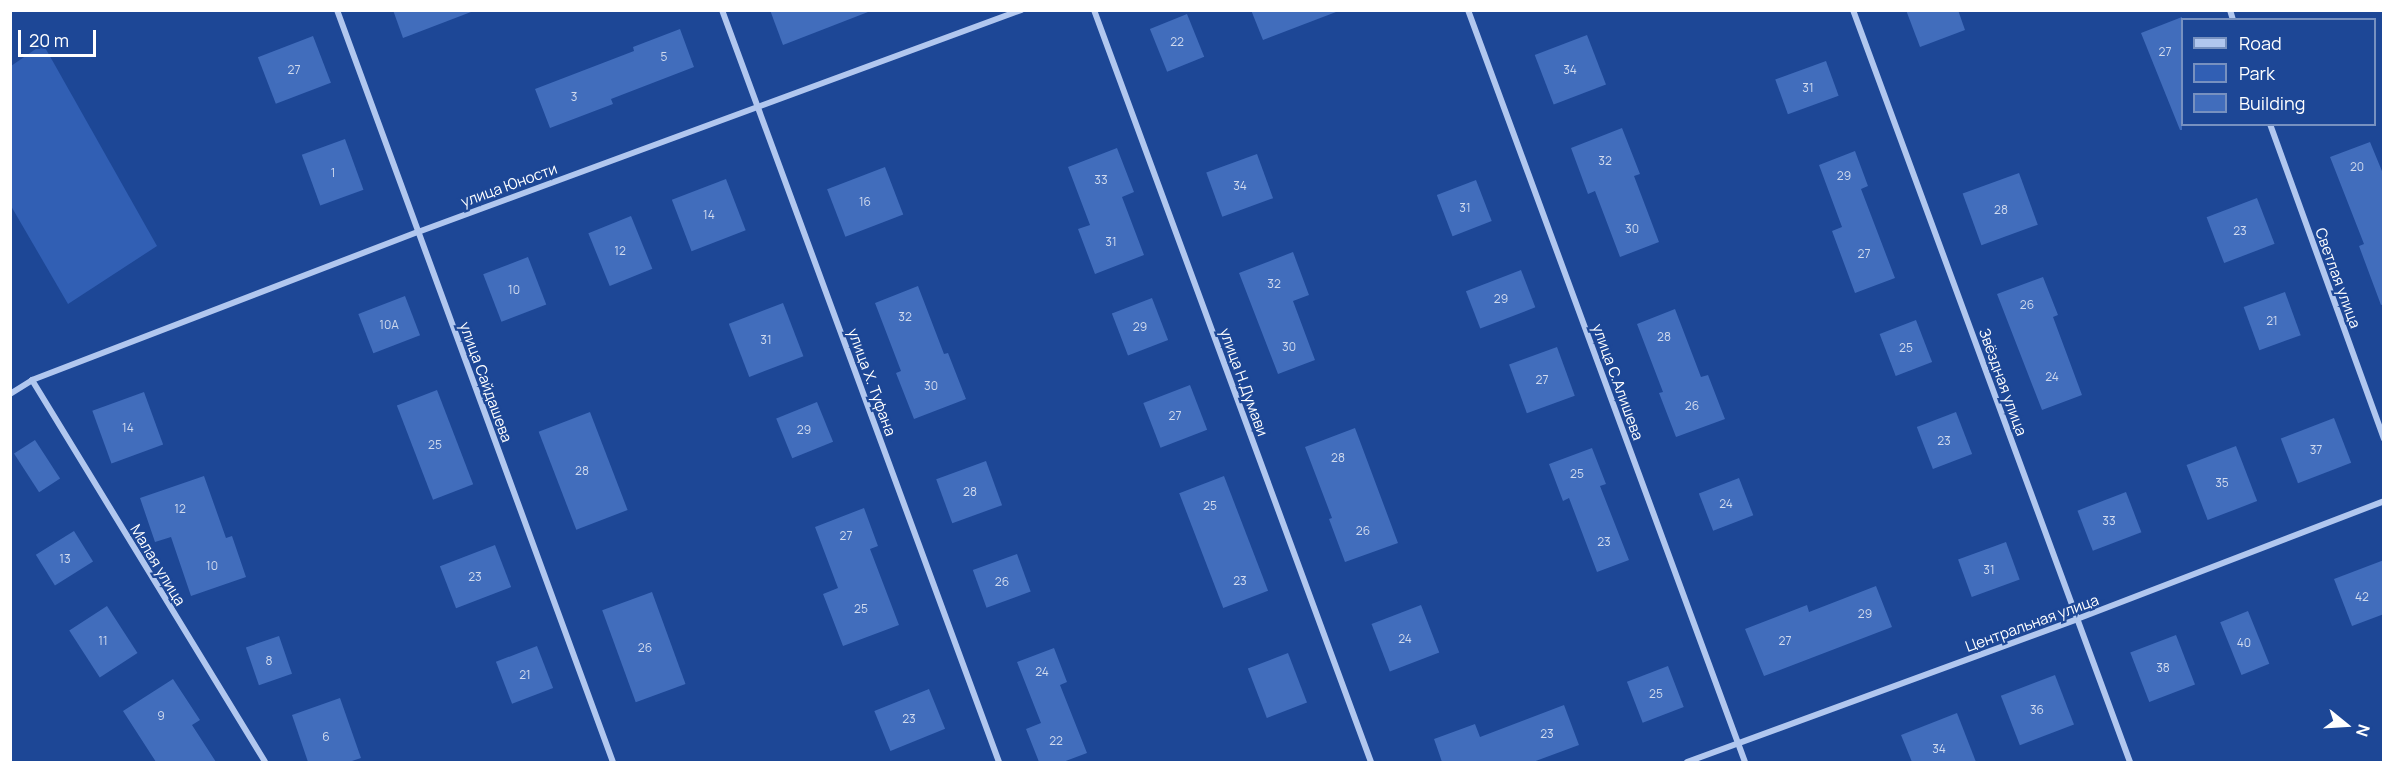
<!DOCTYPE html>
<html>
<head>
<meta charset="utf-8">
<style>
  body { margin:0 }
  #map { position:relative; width:2394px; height:773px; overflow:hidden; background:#1d4796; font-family:Manrope,sans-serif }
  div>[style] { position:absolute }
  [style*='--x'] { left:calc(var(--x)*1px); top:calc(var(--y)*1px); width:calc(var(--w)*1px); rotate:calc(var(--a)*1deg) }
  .green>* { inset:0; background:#315fb4 }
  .building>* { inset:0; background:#416dbc; transform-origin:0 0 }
  .street>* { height:6px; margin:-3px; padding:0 3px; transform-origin:3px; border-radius:3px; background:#b1c7ef }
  span { translate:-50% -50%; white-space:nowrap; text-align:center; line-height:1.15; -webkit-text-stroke:4.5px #1d4796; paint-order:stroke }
  .number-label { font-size:12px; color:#d0daee }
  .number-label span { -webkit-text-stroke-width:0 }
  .street-label { font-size:15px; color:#fff }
  .frame { position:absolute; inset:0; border:12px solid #fff; pointer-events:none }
  .legend { position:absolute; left:2181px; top:18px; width:195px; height:108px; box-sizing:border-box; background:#1d4796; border:2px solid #7791c0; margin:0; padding:8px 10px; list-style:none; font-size:18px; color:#fff }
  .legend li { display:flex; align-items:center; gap:12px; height:30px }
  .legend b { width:30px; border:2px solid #7791c0 }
  .north { position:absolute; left:2316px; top:695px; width:60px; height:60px; -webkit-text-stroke:4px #1d4796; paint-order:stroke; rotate:108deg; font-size:16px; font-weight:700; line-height:24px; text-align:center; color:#fff }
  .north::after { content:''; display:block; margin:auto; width:21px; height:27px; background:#fff; clip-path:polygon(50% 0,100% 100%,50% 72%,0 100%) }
  .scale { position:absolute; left:18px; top:30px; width:78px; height:27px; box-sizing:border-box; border:3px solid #fff; border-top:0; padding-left:8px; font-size:18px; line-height:21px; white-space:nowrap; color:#fff; -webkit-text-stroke:4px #1d4796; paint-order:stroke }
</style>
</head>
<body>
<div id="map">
  <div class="green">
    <div style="clip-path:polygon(43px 44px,157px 246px,68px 304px,11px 206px,11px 66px)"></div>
  </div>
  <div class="building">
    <div style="clip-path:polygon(393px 10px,471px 10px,471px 12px,403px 38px)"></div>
    <div style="clip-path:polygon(770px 10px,867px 10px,868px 12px,783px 45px)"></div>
    <div style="clip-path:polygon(1251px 10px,1335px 10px,1336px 12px,1263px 40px)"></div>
    <div style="clip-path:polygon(1906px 10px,1958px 10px,1965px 30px,1920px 47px)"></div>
    <div style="left:1187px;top:14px;width:46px;height:40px;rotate:68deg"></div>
    <div style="clip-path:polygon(2182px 17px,2182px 130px,2180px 130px,2141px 33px)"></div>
    <div style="clip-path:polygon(680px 29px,694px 67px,611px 99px,613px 104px,550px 128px,535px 89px,634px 51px,633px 47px)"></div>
    <div style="left:1587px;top:35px;width:53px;height:56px;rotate:69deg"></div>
    <div style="left:313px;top:36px;width:50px;height:59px;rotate:69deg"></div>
    <div style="left:1826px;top:61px;width:37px;height:54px;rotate:70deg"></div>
    <div style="clip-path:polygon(1622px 128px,1640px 174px,1634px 176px,1659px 242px,1620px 257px,1595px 191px,1588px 194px,1571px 148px)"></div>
    <div style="left:345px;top:139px;width:54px;height:46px;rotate:70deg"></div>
    <div style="clip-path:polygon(2370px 142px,2384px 176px,2384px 304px,2381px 305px,2359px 246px,2364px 244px,2330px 157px)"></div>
    <div style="clip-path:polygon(1117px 148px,1134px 192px,1122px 197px,1144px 255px,1095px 274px,1078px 229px,1090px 225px,1068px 167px)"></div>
    <div style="clip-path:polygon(1855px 151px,1868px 186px,1861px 189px,1895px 278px,1855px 293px,1832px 231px,1842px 227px,1819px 165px)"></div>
    <div style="left:1257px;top:154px;width:47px;height:54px;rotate:70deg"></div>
    <div style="left:885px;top:167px;width:51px;height:62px;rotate:69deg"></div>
    <div style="left:2019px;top:173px;width:55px;height:60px;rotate:70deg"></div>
    <div style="left:726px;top:179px;width:55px;height:58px;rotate:69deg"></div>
    <div style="left:1476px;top:180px;width:44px;height:42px;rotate:69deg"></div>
    <div style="left:2257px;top:198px;width:49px;height:54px;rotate:69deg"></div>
    <div style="left:631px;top:216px;width:57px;height:46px;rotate:68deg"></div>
    <div style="clip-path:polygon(1293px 252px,1309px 295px,1293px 301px,1315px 360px,1278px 374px,1239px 273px)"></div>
    <div style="left:528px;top:257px;width:51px;height:48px;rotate:69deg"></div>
    <div style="left:1521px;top:270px;width:40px;height:59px;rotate:69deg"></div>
    <div style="clip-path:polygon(2043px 277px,2058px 315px,2053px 317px,2082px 395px,2042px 410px,1997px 294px)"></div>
    <div style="clip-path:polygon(918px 286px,944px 354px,948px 353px,966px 399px,914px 419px,896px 373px,901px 371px,875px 303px)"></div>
    <div style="left:2285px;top:292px;width:46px;height:44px;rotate:70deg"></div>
    <div style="left:405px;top:296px;width:42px;height:50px;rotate:69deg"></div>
    <div style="left:1152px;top:298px;width:45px;height:43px;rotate:69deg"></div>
    <div style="left:783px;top:303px;width:57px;height:58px;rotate:69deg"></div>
    <div style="clip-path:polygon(1675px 309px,1701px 377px,1708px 375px,1725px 419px,1676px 437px,1659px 393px,1663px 392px,1637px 324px)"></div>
    <div style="left:1916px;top:320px;width:45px;height:39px;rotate:69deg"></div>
    <div style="left:1557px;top:347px;width:52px;height:51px;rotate:70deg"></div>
    <div style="left:1190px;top:385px;width:48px;height:50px;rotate:69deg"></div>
    <div style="left:437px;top:390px;width:101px;height:43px;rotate:69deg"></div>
    <div style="left:144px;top:392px;width:56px;height:55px;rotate:70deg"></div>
    <div style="left:817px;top:402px;width:43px;height:44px;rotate:68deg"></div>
    <div style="left:590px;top:412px;width:105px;height:55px;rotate:69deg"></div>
    <div style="left:1956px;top:412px;width:45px;height:42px;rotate:69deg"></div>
    <div style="left:2334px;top:418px;width:48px;height:57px;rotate:69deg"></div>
    <div style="clip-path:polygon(1355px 428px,1398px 543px,1345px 562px,1329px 519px,1332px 518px,1305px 447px)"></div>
    <div style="left:35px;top:440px;width:46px;height:25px;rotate:57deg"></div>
    <div style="left:2236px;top:446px;width:59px;height:53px;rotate:69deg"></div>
    <div style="clip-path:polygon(1592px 448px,1606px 484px,1600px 486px,1629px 560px,1597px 572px,1569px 498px,1563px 501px,1549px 464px)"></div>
    <div style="left:986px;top:461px;width:47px;height:53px;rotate:70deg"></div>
    <div style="clip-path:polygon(204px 476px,226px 538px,232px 536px,246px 577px,191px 596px,171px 537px,155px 542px,140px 498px)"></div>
    <div style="left:1224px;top:476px;width:123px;height:48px;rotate:69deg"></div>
    <div style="left:1739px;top:478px;width:40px;height:43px;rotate:69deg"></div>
    <div style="left:2126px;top:492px;width:43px;height:52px;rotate:69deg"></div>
    <div style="clip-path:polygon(864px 508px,878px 546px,870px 549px,899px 625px,843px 646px,823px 594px,838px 588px,815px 527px)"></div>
    <div style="left:74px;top:531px;width:36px;height:45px;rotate:58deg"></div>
    <div style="left:2006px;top:542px;width:40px;height:51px;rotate:70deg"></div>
    <div style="left:495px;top:545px;width:45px;height:59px;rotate:69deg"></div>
    <div style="left:1017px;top:554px;width:40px;height:47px;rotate:70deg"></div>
    <div style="clip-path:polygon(2384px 560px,2384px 614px,2352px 626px,2334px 579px)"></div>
    <div style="clip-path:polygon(1876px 586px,1892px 627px,1764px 676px,1745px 629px,1807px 605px,1809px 612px)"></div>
    <div style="left:652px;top:592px;width:98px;height:53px;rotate:70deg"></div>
    <div style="left:1421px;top:605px;width:51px;height:53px;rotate:69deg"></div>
    <div style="left:107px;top:606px;width:56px;height:45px;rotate:57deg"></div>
    <div style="left:2248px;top:611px;width:57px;height:30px;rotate:68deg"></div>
    <div style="left:2176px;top:635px;width:53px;height:49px;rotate:69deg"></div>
    <div style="left:279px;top:636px;width:40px;height:35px;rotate:71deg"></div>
    <div style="left:537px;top:646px;width:45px;height:44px;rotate:69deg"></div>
    <div style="clip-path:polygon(1054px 648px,1067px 682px,1060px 685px,1087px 753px,1063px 762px,1039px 762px,1026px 729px,1041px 723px,1017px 662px)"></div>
    <div style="left:1288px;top:653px;width:53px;height:43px;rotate:69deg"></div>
    <div style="left:1668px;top:666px;width:44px;height:44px;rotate:69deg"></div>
    <div style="left:2055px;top:675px;width:53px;height:58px;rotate:69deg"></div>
    <div style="clip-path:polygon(173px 679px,200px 720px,192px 725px,216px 762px,156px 762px,123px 711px)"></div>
    <div style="left:929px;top:689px;width:43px;height:59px;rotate:68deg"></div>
    <div style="clip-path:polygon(340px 698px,361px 758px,349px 762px,308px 762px,292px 715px)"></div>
    <div style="clip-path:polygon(1564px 705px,1579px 745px,1533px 762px,1442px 762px,1434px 739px,1475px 724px,1480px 737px)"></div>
    <div style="clip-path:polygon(1957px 713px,1976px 762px,1912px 762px,1901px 735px)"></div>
  </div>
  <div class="street">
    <div style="--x:337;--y:10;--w:801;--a:69.85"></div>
    <div style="--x:722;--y:10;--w:801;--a:69.78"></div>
    <div style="--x:1094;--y:10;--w:801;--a:69.78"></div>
    <div style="--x:1468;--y:10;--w:801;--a:69.78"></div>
    <div style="--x:1853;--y:10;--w:801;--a:69.78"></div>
    <div style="--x:2230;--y:10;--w:10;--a:73"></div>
    <div style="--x:2270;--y:124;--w:335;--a:70.1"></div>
    <div style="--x:32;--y:380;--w:447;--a:58.6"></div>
    <div style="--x:10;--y:394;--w:26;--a:-32"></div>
    <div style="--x:32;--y:380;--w:413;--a:-21"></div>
    <div style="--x:418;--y:232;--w:643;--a:-20.21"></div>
    <div style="--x:1687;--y:762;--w:415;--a:-20.1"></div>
    <div style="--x:2077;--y:619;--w:329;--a:-21"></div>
  </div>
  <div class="number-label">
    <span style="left:1177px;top:42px">22</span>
    <span style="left:2165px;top:52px">27</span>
    <span style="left:664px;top:57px">5</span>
    <span style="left:294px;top:70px">27</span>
    <span style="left:1570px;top:70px">34</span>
    <span style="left:1808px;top:88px">31</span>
    <span style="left:574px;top:97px">3</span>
    <span style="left:1605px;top:161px">32</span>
    <span style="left:2357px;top:167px">20</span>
    <span style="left:333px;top:173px">1</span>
    <span style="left:1844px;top:176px">29</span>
    <span style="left:1101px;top:180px">33</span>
    <span style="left:1240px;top:186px">34</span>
    <span style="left:865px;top:202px">16</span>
    <span style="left:1465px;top:208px">31</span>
    <span style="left:2001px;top:210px">28</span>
    <span style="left:709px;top:215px">14</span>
    <span style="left:1632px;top:229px">30</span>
    <span style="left:2240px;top:231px">23</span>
    <span style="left:1111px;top:242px">31</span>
    <span style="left:620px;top:251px">12</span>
    <span style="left:1864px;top:254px">27</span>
    <span style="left:1274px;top:284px">32</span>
    <span style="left:514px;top:290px">10</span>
    <span style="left:1501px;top:299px">29</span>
    <span style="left:2027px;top:305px">26</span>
    <span style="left:905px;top:317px">32</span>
    <span style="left:2272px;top:321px">21</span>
    <span style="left:389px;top:325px">10А</span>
    <span style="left:1140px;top:327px">29</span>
    <span style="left:1664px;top:337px">28</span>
    <span style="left:766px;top:340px">31</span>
    <span style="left:1289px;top:347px">30</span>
    <span style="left:1906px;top:348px">25</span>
    <span style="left:2052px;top:377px">24</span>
    <span style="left:1542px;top:380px">27</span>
    <span style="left:931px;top:386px">30</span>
    <span style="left:1692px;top:406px">26</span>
    <span style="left:1175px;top:416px">27</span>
    <span style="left:128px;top:428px">14</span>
    <span style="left:804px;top:430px">29</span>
    <span style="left:1944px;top:441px">23</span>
    <span style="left:435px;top:445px">25</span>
    <span style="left:2316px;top:450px">37</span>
    <span style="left:1338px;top:458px">28</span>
    <span style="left:582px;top:471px">28</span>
    <span style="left:1577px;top:474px">25</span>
    <span style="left:2222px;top:483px">35</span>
    <span style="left:970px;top:492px">28</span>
    <span style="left:1726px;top:504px">24</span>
    <span style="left:1210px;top:506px">25</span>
    <span style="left:180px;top:509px">12</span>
    <span style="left:2109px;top:521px">33</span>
    <span style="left:1363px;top:531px">26</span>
    <span style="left:846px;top:536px">27</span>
    <span style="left:1604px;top:542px">23</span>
    <span style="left:65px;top:559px">13</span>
    <span style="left:212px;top:566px">10</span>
    <span style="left:1989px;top:570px">31</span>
    <span style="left:475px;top:577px">23</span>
    <span style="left:1240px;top:581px">23</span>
    <span style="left:1002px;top:582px">26</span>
    <span style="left:2362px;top:597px">42</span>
    <span style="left:861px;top:609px">25</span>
    <span style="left:1865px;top:614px">29</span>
    <span style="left:1405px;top:639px">24</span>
    <span style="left:103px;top:641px">11</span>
    <span style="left:1785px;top:641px">27</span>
    <span style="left:2244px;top:643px">40</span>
    <span style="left:645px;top:648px">26</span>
    <span style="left:269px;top:661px">8</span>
    <span style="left:2163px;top:668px">38</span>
    <span style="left:1042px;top:672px">24</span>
    <span style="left:525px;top:675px">21</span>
    <span style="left:1656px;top:694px">25</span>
    <span style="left:2037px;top:710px">36</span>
    <span style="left:161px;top:716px">9</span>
    <span style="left:909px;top:719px">23</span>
    <span style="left:1547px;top:734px">23</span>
    <span style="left:326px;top:737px">6</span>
    <span style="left:1056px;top:741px">22</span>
    <span style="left:1939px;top:749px">34</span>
  </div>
  <div class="street-label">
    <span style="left:509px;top:185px;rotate:-20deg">улица Юности</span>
    <span style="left:2338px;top:278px;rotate:70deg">Светлая улица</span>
    <span style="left:486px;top:382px;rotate:70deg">улица Сайдашева</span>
    <span style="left:872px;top:382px;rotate:70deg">улица Х. Туфана</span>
    <span style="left:1244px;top:382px;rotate:70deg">улица Н.Думави</span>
    <span style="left:1618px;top:382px;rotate:70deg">улица С.Алишева</span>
    <span style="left:2003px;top:382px;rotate:70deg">Звёздная улица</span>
    <span style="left:158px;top:565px;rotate:59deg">Малая улица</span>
    <span style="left:2032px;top:623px;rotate:-20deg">Центральная улица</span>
  </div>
  <div class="frame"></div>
  <ul class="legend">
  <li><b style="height:8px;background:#b1c7ef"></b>Road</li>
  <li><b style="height:16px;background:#315fb4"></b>Park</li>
  <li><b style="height:16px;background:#416dbc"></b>Building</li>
  </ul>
  <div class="north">N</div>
  <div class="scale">20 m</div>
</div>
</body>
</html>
